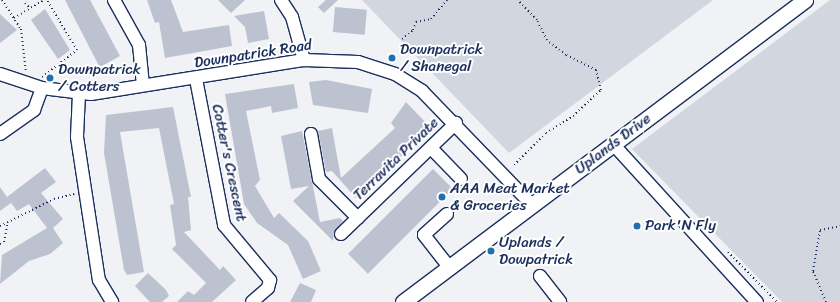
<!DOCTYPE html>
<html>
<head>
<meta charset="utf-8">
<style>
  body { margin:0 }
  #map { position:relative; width:840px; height:302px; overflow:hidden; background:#f1f2f5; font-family:Sriracha,sans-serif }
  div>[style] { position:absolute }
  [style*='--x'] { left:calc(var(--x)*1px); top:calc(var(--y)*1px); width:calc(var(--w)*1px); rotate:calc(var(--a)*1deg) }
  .green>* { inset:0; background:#d2d6df }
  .building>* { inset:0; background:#bcc2d0; transform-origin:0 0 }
  .path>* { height:2px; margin-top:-1px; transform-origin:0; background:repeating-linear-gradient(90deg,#1b2f5e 0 1px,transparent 0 4px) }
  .roads { filter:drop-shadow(1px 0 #1b2f5e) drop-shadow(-1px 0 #1b2f5e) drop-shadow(0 1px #1b2f5e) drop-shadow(0 -1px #1b2f5e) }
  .minor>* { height:12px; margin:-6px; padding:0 6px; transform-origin:6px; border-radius:6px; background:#fff }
  .major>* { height:15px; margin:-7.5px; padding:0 7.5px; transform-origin:7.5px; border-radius:7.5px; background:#fff }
  .dots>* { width:11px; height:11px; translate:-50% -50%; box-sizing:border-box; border:2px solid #fff; border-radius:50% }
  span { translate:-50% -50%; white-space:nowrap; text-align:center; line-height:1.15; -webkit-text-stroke:4px #fff; paint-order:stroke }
  .poi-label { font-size:15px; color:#1b2f5e }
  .left { translate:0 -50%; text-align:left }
  .street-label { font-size:15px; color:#1b2f5e }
</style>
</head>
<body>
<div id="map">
  <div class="green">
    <div style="clip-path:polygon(362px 0,713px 0,509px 153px)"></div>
    <div style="clip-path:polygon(830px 0,840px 0,840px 302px,782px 302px,632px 149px)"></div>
  </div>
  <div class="building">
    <div style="clip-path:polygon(65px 0,90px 0,120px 56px,100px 67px,98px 64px)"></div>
    <div style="clip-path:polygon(147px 0,171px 0,183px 32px,229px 25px,232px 46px,165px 58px,159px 22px,155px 23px)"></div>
    <div style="clip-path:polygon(218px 0,245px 0,231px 13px)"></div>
    <div style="clip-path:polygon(326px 0,338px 0,324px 13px,318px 7px)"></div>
    <div style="left:335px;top:7px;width:32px;height:25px;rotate:5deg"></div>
    <div style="clip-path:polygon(45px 9px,70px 50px,58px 59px,31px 20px)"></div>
    <div style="clip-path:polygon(264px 11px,269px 39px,248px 43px,245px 27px,234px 16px)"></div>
    <div style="clip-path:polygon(0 14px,17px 30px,0 43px)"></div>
    <div style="clip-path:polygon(326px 80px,372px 89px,368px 113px,313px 105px,309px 82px)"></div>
    <div style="clip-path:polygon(294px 84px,298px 108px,272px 113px,271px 106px,246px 111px,260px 180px,255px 186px,274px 218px,279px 213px,308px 241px,321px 271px,303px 279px,288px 245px,257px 223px,244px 204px,225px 94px)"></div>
    <div style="clip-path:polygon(406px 102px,430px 127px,420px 137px,417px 134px,400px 151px,403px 155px,356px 198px,332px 171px,326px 172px,318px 131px,332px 128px,341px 178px,395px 128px,391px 123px)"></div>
    <div style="clip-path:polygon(173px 107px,191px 197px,188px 197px,191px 230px,184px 232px,220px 270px,223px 266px,236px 280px,212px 302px,177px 302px,188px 291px,194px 295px,206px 283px,172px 249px,176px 245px,170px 205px,174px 204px,159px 128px,120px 132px,144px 272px,127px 275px,124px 270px,104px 153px,106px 115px)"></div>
    <div style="clip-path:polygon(302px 131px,320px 222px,340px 218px,343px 221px,334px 232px,333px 241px,293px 201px,309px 186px,291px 189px,281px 136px)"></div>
    <div style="clip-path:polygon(45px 168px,56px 182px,41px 193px,63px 219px,53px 228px,63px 243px,50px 254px,29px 261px,0 284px,2px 255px,47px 228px,29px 204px,17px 211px,11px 203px,0 211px,0 187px,7px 197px)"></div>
    <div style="left:433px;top:169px;width:28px;height:120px;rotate:45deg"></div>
    <div style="clip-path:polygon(148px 273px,166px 290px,169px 296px,162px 302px,150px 302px,135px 286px)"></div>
    <div style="clip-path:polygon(300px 283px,316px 290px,311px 302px,290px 302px)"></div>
  </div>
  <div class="path">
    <div style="--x:2;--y:0;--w:35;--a:57"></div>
    <div style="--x:21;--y:29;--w:44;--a:83.5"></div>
    <div style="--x:25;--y:3;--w:8;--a:45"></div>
    <div style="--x:14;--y:18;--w:35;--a:-31"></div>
    <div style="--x:402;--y:39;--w:14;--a:-39"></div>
    <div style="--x:413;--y:30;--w:9;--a:-69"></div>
    <div style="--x:416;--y:22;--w:15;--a:-11"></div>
    <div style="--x:431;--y:19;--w:25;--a:-50"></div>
    <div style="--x:42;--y:77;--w:44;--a:-37.6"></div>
    <div style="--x:77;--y:50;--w:58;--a:-121"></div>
    <div style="--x:514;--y:165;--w:45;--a:-45"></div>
    <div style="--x:546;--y:133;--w:32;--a:-32"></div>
    <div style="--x:573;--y:116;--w:38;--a:-43"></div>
    <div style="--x:601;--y:90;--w:21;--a:-104"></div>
    <div style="--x:596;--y:70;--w:34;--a:-153"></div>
    <div style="--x:566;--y:55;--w:24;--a:-142"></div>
    <div style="--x:547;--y:40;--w:22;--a:-117"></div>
    <div style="--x:537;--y:20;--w:28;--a:-134"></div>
    <div style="--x:0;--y:226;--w:60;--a:-26.6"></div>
    <div style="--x:54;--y:199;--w:21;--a:-14"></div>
    <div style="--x:0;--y:244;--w:4;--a:-27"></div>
    <div style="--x:4;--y:242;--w:20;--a:-79"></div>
    <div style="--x:728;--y:252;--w:70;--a:45.6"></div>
    <div style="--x:826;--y:302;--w:34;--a:-113"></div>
    <div style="--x:813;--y:271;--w:42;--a:-80.3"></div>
    <div style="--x:820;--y:230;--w:20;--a:-11"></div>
  </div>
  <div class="roads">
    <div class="minor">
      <div style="--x:114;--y:0;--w:51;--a:60.9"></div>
      <div style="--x:139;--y:45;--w:40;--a:84.3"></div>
      <div style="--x:281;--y:0;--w:20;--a:57"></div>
      <div style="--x:292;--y:17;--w:45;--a:74.4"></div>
      <div style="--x:0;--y:74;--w:44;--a:18.4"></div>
      <div style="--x:42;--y:88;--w:49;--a:7"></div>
      <div style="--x:91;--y:94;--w:216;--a:-9.1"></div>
      <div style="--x:304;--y:60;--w:54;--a:2.1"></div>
      <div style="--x:358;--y:62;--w:39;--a:18"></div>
      <div style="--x:395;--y:74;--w:32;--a:32"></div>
      <div style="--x:422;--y:91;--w:157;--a:46"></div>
      <div style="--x:196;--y:79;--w:149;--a:79.1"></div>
      <div style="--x:224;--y:225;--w:72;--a:50.1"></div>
      <div style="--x:270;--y:280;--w:8;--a:104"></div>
      <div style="--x:268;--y:288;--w:21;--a:139"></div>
      <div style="--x:79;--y:94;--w:43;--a:92.7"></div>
      <div style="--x:77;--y:137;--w:145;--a:81.3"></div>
      <div style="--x:99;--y:280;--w:26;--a:59"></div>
      <div style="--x:0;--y:134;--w:42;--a:-35.2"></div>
      <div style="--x:34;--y:110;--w:23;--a:-70"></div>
      <div style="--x:311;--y:134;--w:46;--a:79.9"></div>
      <div style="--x:319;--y:179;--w:55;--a:45"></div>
      <div style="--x:613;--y:144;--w:214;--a:47.7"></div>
      <div style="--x:431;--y:148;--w:43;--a:45.9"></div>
      <div style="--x:447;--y:214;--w:31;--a:138"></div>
      <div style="--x:424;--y:235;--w:41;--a:52"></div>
      <div style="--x:341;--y:234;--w:160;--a:-44"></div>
      <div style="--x:540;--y:276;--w:33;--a:52"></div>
    </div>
    <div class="major">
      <div style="--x:403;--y:302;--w:503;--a:-36.92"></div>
    </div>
  </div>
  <div class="dots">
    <div style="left:392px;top:58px;background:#1f6fb2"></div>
    <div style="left:50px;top:78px;background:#1f6fb2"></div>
    <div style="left:442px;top:197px;background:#1f6fb2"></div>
    <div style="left:637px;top:226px;background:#1f6fb2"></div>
    <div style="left:491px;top:251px;background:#1f6fb2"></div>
  </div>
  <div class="poi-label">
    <span class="left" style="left:400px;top:58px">Downpatrick<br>/ Shanegal</span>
    <span class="left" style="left:58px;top:78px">Downpatrick<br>/ Cotters</span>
    <span class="left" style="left:450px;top:197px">AAA Meat Market<br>&amp; Groceries</span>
    <span class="left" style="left:645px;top:226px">Park'N Fly</span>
    <span class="left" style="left:499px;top:251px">Uplands /<br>Dowpatrick</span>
  </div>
  <div class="street-label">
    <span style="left:253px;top:54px;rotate:-9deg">Downpatrick Road</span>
    <span style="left:613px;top:144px;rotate:-37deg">Uplands Drive</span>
    <span style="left:396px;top:159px;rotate:-44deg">Terravita Private</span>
    <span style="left:229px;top:163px;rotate:78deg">Cotter's Crescent</span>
  </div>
</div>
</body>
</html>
